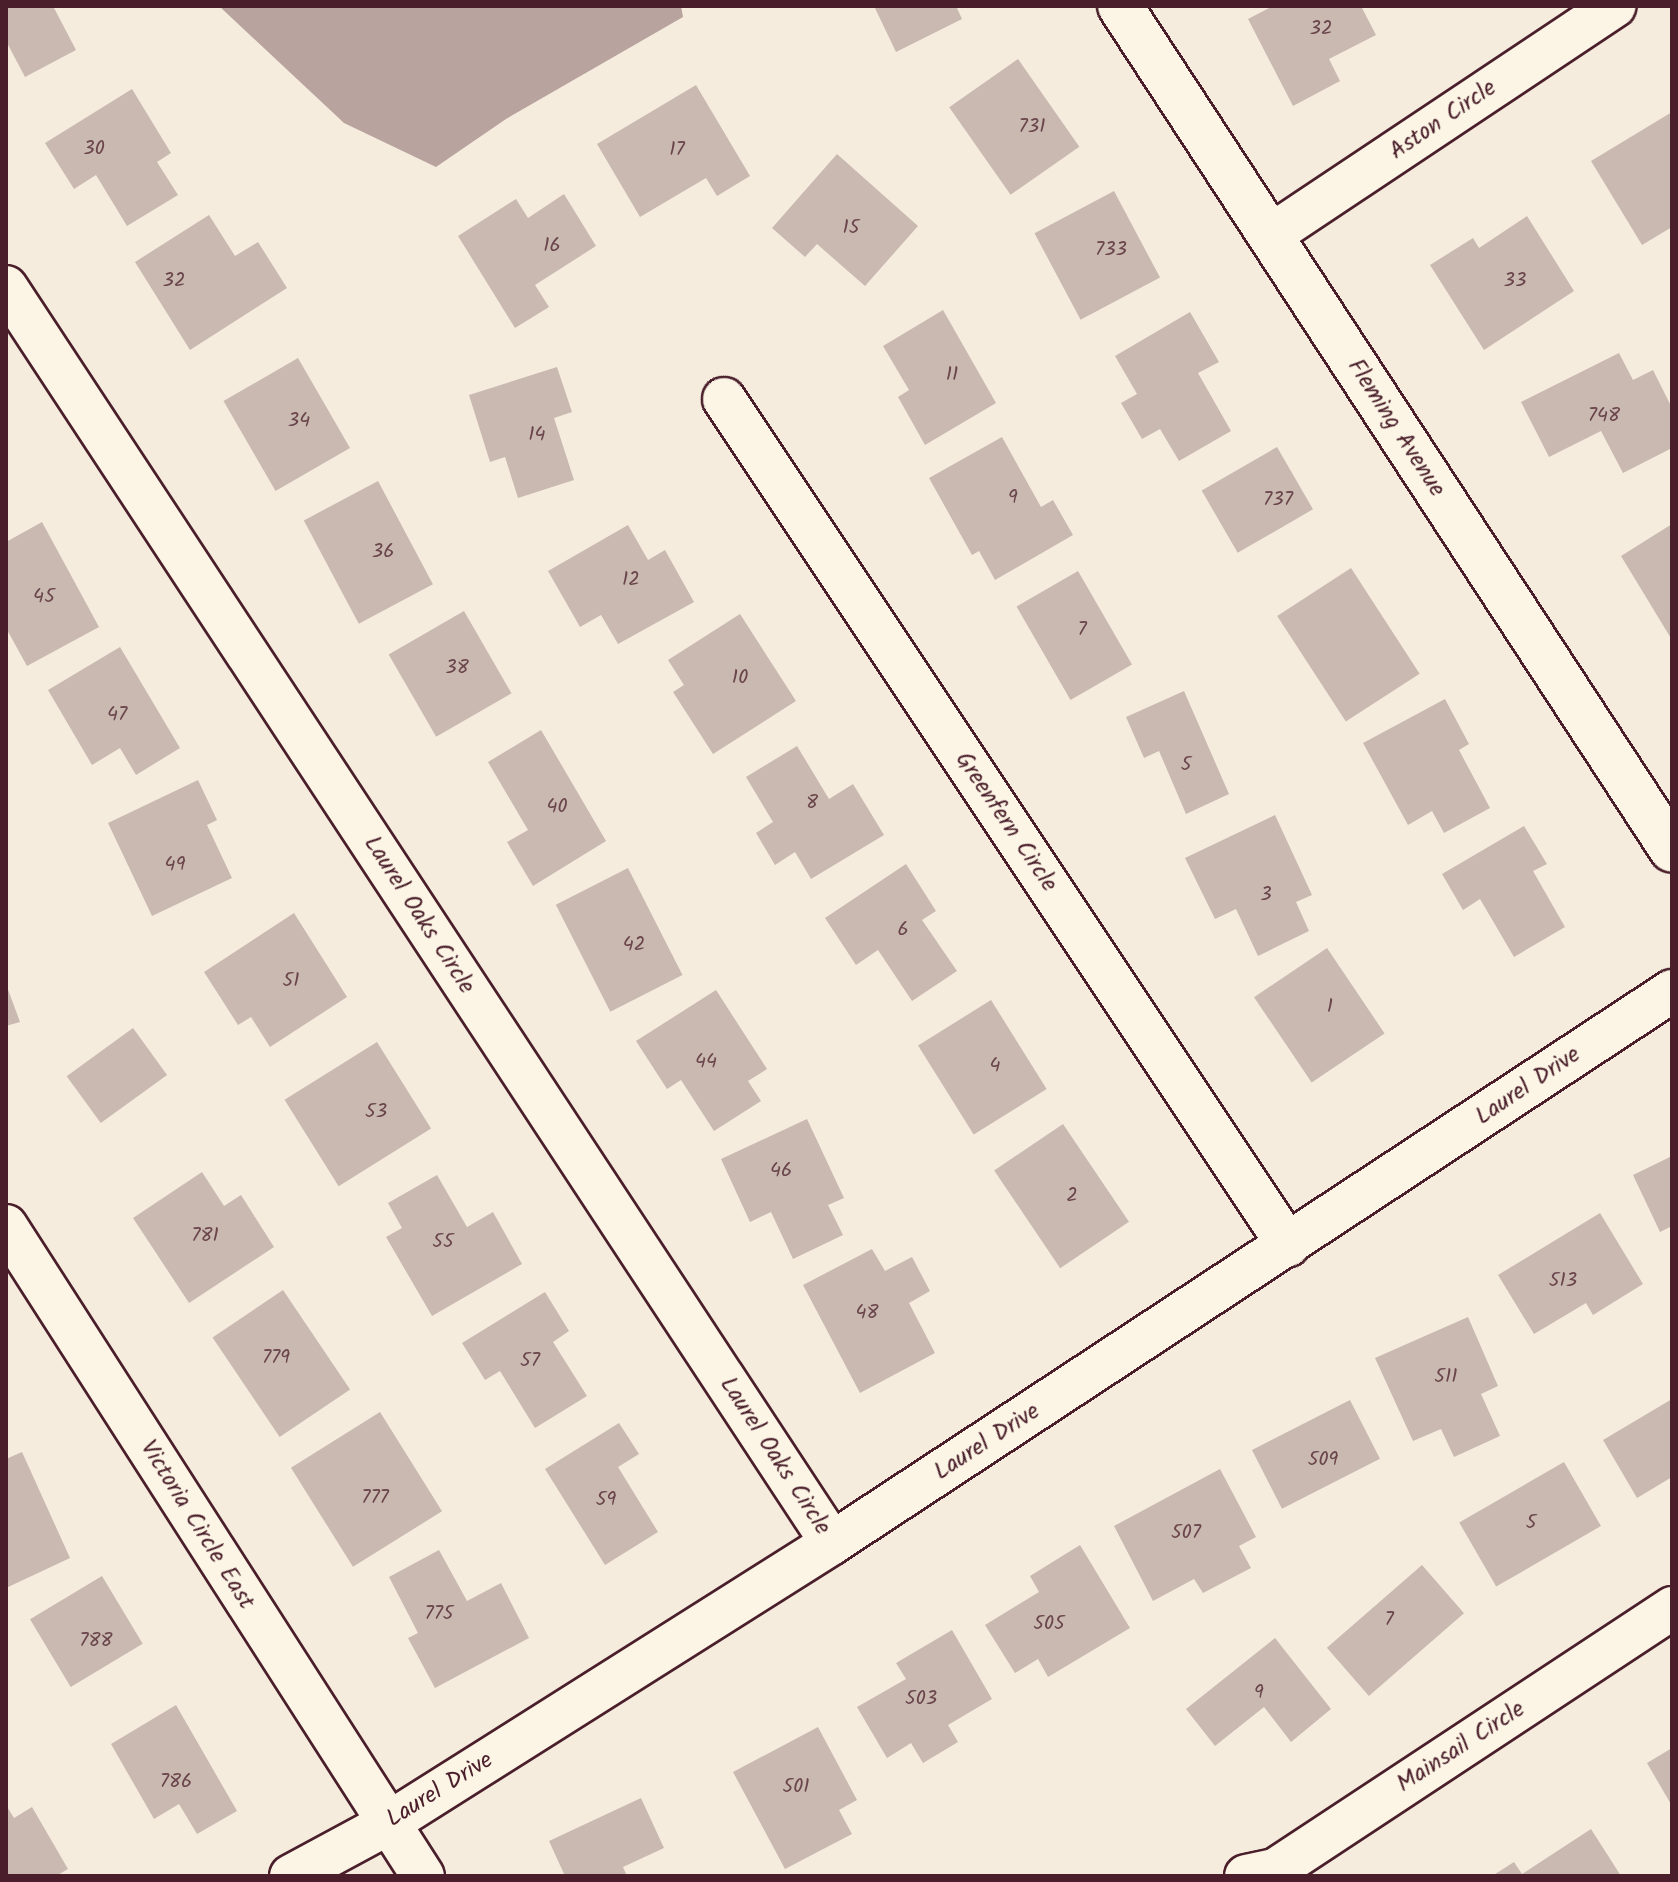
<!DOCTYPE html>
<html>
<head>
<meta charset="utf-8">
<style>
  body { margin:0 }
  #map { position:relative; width:1678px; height:1882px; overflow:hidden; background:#f5ecde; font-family:Kalam,sans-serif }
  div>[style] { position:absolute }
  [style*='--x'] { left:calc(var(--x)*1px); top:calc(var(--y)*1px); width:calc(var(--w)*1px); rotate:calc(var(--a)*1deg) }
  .water>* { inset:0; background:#b8a39e }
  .building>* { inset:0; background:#cab9b1; transform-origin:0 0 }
  .roads { filter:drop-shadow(2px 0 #4a1f2b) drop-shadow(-2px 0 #4a1f2b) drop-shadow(0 2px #4a1f2b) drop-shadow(0 -2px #4a1f2b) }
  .minor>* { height:42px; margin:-21px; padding:0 21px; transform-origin:21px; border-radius:21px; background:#fcf5e5 }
  .tertiary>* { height:44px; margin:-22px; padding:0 22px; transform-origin:22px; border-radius:22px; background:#fcf5e5 }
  span { translate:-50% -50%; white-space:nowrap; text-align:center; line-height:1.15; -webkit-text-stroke:6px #fcf5e5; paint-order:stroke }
  .number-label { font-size:20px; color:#6a464c }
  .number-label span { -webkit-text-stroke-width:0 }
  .street-label { font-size:24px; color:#4a1f2b }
  .frame { position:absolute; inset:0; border:8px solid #4a1f2b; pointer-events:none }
</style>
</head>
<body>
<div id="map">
  <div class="water">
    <div style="clip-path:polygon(219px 6px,681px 6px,683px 17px,506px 119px,436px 167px,344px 123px)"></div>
  </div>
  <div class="building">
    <div style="clip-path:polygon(6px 6px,53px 6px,76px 50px,25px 77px,6px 41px)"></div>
    <div style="clip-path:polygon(874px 6px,956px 6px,962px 19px,896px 52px)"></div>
    <div style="clip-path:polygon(1273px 6px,1361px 6px,1376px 35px,1329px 59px,1340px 81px,1293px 106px,1248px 19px)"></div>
    <div style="left:1018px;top:59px;width:107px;height:84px;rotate:55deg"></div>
    <div style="clip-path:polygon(696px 85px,750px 176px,717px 196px,706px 178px,640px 217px,597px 144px)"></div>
    <div style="clip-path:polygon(132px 89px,171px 153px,157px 162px,178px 195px,127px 226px,96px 175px,74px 189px,45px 143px)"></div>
    <div style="clip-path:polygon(1672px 112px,1672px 227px,1642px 245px,1591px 161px)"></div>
    <div style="clip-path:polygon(837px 154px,918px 226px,865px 286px,817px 244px,805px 257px,772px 228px)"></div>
    <div style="left:1114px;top:191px;width:98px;height:90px;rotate:62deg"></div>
    <div style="clip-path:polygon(564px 194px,596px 246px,535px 285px,549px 307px,515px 328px,458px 236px,516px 199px,528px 218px)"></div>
    <div style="clip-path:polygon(209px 215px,235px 256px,258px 242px,287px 288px,190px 350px,135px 262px)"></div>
    <div style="clip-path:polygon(1527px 216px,1574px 291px,1484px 350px,1430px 265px,1473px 238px,1479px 248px)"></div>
    <div style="clip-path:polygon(943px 310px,996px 403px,925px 445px,898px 397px,909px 390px,883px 346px)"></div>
    <div style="clip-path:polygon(1190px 312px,1219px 362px,1198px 373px,1231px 431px,1179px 461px,1160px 429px,1142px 439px,1121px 403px,1137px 394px,1115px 356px)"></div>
    <div style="clip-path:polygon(1619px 353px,1633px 380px,1653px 370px,1672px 408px,1672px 448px,1623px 473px,1601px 431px,1549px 457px,1521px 402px)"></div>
    <div style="left:298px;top:358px;width:104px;height:86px;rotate:60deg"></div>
    <div style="clip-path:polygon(557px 367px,572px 412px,554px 418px,574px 480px,518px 498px,505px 457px,490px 462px,469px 395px)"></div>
    <div style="clip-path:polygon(1002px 437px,1041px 507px,1053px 500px,1073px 535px,995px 580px,979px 551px,972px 555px,929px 478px)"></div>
    <div style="left:1277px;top:447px;width:72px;height:87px;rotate:60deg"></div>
    <div style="left:378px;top:481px;width:117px;height:84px;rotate:62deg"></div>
    <div style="clip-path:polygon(42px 522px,99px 627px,27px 666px,6px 628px,6px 542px)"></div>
    <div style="clip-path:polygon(1672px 524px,1672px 640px,1621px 556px)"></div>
    <div style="clip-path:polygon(628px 525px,648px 560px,665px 550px,694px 602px,618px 644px,601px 615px,580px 627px,548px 571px)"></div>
    <div style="left:1351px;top:568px;width:126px;height:88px;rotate:57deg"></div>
    <div style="left:1078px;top:571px;width:108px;height:71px;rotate:60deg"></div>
    <div style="left:464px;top:611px;width:95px;height:87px;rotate:60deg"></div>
    <div style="clip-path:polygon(740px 614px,796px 701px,713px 754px,673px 692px,684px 685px,668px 660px)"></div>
    <div style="clip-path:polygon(120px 647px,180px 748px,136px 775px,120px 748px,92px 765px,48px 690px)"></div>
    <div style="clip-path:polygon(1184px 691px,1229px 794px,1186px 814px,1159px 751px,1144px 758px,1126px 717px)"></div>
    <div style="clip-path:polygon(1445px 699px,1469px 744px,1459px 750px,1490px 808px,1444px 833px,1432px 811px,1408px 825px,1363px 743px)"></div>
    <div style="clip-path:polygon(541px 730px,606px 841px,533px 886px,507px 842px,528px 830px,488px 762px)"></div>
    <div style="clip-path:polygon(797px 746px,829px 799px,853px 784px,884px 835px,811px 879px,795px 852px,775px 865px,756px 833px,773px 822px,746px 777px)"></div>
    <div style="clip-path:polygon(198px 780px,217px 820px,207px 825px,232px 878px,152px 916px,108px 823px)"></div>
    <div style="clip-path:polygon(1275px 815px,1312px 895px,1296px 902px,1309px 931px,1258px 956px,1236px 909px,1215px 919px,1185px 858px)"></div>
    <div style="clip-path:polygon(1524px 826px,1547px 864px,1533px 871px,1565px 927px,1514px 957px,1480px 899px,1463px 910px,1442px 874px)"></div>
    <div style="clip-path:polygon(906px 864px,936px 911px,922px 920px,957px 971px,912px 1001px,878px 950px,856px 965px,825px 918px)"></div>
    <div style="left:628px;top:868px;width:120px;height:81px;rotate:63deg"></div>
    <div style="clip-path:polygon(294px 913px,347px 997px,270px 1047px,251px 1017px,238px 1025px,204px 972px)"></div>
    <div style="left:1327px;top:948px;width:103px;height:88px;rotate:56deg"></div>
    <div style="clip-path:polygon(6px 984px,20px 1022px,6px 1026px)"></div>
    <div style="clip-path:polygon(716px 990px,767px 1069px,748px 1081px,761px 1101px,714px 1131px,681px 1080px,667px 1089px,636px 1041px)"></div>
    <div style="left:991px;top:1000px;width:105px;height:86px;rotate:58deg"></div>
    <div style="left:133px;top:1028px;width:58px;height:82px;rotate:54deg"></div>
    <div style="left:377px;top:1042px;width:102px;height:109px;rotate:58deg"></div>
    <div style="clip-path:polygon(807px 1119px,844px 1198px,828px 1205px,843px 1235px,793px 1259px,771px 1212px,750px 1222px,721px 1159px)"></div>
    <div style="left:1063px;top:1124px;width:118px;height:83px;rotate:56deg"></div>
    <div style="clip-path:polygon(1672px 1156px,1672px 1226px,1660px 1232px,1633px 1175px)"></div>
    <div style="clip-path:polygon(202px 1172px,224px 1206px,241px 1195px,274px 1247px,189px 1303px,133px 1218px)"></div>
    <div style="clip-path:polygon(437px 1175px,467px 1227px,493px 1212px,522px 1264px,432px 1316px,386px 1237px,402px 1228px,388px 1203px)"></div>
    <div style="clip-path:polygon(1600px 1213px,1643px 1284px,1593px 1315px,1586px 1303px,1534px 1334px,1498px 1275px)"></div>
    <div style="clip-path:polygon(872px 1249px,885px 1271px,912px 1257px,930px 1291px,909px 1303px,935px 1353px,860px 1393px,803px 1285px)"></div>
    <div style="left:283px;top:1290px;width:120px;height:85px;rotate:56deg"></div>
    <div style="clip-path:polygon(545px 1292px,569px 1331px,553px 1342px,587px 1396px,535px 1428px,500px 1371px,485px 1380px,462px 1343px)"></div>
    <div style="clip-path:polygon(1468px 1317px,1498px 1386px,1481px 1394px,1500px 1436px,1454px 1457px,1441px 1429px,1413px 1441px,1375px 1358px)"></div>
    <div style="clip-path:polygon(1672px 1399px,1672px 1477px,1637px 1498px,1603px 1440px)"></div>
    <div style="left:1350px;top:1400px;width:66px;height:110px;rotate:63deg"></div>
    <div style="left:380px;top:1412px;width:117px;height:105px;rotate:58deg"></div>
    <div style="clip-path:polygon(619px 1423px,639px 1454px,618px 1467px,658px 1532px,605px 1565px,545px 1469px)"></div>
    <div style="clip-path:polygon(22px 1452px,70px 1558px,6px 1588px,6px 1459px)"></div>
    <div style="left:1564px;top:1462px;width:74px;height:121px;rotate:60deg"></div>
    <div style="clip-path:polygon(1220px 1469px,1256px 1537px,1239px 1546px,1251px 1568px,1203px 1593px,1194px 1579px,1153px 1601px,1114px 1526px)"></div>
    <div style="clip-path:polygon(1080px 1545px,1130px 1628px,1048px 1677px,1038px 1659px,1015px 1673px,985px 1625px,1039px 1592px,1030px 1576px)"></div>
    <div style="clip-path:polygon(439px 1550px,467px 1601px,501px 1583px,529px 1638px,435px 1688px,408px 1638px,418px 1633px,389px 1577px)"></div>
    <div style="left:1422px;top:1565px;width:64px;height:126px;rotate:49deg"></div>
    <div style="left:102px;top:1576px;width:79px;height:84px;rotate:59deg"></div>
    <div style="clip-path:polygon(952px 1630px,992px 1699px,948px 1725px,958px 1742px,923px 1763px,911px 1743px,887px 1758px,857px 1707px,906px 1679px,896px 1663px)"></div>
    <div style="clip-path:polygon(1275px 1638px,1331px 1709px,1291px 1742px,1264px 1707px,1215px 1746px,1186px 1709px)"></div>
    <div style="clip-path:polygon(176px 1705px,237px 1811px,197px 1834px,179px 1804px,154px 1819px,111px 1744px)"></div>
    <div style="clip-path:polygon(818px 1727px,857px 1800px,839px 1810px,852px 1834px,785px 1869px,733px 1772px)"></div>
    <div style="clip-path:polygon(1672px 1748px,1672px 1806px,1647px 1763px)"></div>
    <div style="clip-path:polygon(641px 1798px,664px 1848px,623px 1867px,627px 1876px,565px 1876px,549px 1841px)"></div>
    <div style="clip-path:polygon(6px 1805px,14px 1818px,32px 1807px,68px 1869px,56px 1876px,6px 1876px)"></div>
    <div style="clip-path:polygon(1591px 1829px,1621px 1876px,1492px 1876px,1514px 1862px,1522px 1874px)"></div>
  </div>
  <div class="roads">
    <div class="minor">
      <div style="--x:1271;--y:235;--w:413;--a:-33.7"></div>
      <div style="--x:6;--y:287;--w:1503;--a:56.67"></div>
      <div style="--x:724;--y:399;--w:1017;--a:56.31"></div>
      <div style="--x:6;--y:1226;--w:772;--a:57.32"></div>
      <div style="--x:291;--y:1876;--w:109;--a:-28.4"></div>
      <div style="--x:387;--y:1824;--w:526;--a:-32.27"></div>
      <div style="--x:832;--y:1543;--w:1005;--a:-33.31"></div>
      <div style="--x:1246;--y:1876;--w:30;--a:-12"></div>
      <div style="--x:1275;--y:1870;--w:476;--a:-33.4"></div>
    </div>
    <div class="tertiary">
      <div style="--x:1120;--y:6;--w:1008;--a:56.81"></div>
    </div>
  </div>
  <div class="number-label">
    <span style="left:1321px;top:29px">32</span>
    <span style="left:1032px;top:127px">731</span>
    <span style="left:94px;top:149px">30</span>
    <span style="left:677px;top:150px">17</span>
    <span style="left:851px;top:228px">15</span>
    <span style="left:552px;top:246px">16</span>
    <span style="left:1111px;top:250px">733</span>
    <span style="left:174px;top:281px">32</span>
    <span style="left:1515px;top:281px">33</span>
    <span style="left:952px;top:375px">11</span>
    <span style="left:1604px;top:416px">748</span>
    <span style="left:299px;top:421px">34</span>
    <span style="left:537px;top:435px">14</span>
    <span style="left:1013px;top:498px">9</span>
    <span style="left:1278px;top:500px">737</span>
    <span style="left:383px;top:552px">36</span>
    <span style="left:631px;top:580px">12</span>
    <span style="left:44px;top:597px">45</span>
    <span style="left:1082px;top:630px">7</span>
    <span style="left:457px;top:668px">38</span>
    <span style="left:740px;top:678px">10</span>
    <span style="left:117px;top:715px">47</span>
    <span style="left:1186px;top:765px">5</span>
    <span style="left:812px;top:803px">8</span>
    <span style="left:557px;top:807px">40</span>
    <span style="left:175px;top:865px">49</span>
    <span style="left:1266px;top:895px">3</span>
    <span style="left:903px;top:930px">6</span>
    <span style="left:634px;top:945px">42</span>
    <span style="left:291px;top:981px">51</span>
    <span style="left:1330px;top:1007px">1</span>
    <span style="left:706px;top:1062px">44</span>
    <span style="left:995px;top:1066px">4</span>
    <span style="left:376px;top:1112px">53</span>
    <span style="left:781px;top:1171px">46</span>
    <span style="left:1072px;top:1196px">2</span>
    <span style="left:205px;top:1236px">781</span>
    <span style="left:443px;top:1242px">55</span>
    <span style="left:1563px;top:1281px">513</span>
    <span style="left:867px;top:1313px">48</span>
    <span style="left:276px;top:1358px">779</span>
    <span style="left:530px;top:1361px">57</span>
    <span style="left:1446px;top:1377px">511</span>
    <span style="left:1323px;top:1460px">509</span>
    <span style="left:375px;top:1498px">777</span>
    <span style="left:606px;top:1500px">59</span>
    <span style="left:1531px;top:1523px">5</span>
    <span style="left:1186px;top:1533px">507</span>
    <span style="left:439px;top:1614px">775</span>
    <span style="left:1389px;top:1620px">7</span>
    <span style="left:1049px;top:1624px">505</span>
    <span style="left:96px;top:1641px">788</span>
    <span style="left:1259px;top:1693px">9</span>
    <span style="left:921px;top:1699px">503</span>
    <span style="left:176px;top:1782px">786</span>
    <span style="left:796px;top:1787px">501</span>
  </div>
  <div class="street-label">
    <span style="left:1443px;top:120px;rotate:-34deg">Aston Circle</span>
    <span style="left:1396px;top:428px;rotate:57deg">Fleming Avenue</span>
    <span style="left:1006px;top:822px;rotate:56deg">Greenfern Circle</span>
    <span style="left:419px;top:915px;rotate:57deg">Laurel Oaks Circle</span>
    <span style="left:1528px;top:1086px;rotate:-34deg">Laurel Drive</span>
    <span style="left:987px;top:1442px;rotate:-33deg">Laurel Drive</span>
    <span style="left:775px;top:1456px;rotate:57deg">Laurel Oaks Circle</span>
    <span style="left:197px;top:1525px;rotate:58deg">Victoria Circle East</span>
    <span style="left:1461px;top:1747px;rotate:-33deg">Mainsail Circle</span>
    <span style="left:440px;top:1790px;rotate:-32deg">Laurel Drive</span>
  </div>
  <div class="frame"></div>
</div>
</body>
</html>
